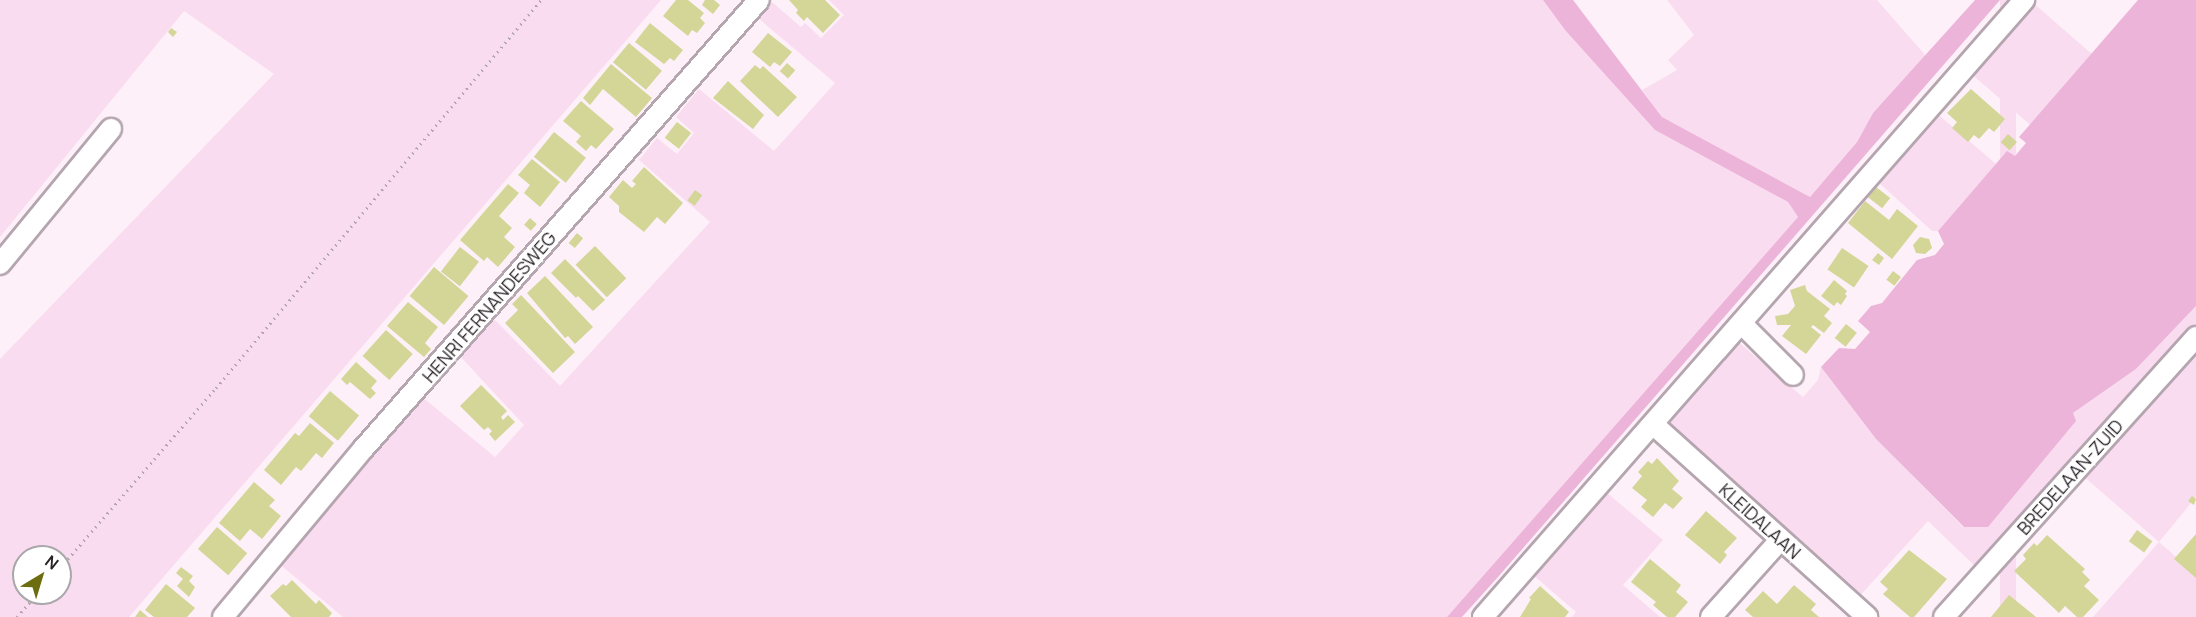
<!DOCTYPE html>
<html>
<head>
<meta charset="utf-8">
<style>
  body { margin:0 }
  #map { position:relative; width:2196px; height:617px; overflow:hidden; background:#fdf0f8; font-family:Manrope,sans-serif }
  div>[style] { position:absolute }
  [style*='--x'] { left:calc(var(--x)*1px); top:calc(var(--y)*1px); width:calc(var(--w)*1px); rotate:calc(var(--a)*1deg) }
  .green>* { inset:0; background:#fadcf0; transform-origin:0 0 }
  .water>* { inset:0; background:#edb4da }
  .building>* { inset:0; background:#d3d697; transform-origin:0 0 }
  .path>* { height:3px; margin-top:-1.5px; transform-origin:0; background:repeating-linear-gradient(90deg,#b1a6ad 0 1.5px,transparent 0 6px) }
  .roads { filter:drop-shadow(2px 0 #b4a5af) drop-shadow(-2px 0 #b4a5af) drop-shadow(0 2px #b4a5af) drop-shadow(0 -2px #b4a5af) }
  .minor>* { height:20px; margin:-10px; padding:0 10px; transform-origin:10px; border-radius:10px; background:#fff }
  span { translate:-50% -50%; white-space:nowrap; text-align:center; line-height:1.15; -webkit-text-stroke:4.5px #fff; paint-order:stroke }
  .street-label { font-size:18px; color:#292327 }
  .north { position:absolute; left:12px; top:545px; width:60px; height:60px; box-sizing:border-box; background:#fff; border:2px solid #a9a7a9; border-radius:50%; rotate:38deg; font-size:16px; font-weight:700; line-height:24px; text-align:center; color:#292327 }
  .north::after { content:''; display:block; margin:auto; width:21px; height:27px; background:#6c6d0f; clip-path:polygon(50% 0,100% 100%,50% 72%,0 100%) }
</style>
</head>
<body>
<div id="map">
  <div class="green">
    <div style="clip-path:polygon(evenodd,0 0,661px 0,129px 617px,0 617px,0 359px,274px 74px,184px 11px,0 237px,0 0,24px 557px,60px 557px,60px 593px,24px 593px,24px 557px)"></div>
    <div style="clip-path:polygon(829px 0,1543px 0,1565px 30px,1655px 130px,1788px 202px,1798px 217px,1447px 617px,343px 617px,277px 562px,421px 396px,495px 457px,524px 425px,458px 354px,491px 316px,560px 386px,710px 222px,639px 160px,657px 138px,677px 154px,694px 133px,676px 117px,699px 89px,774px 151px,835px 83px,758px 18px,772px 2px,801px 27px,805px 23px,821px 38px,844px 15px)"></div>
    <div style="clip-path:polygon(1667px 0,1877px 0,1926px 56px,1873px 113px,1857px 142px,1810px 197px,1662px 117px,1642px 90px,1677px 70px,1668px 60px,1694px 35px)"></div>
    <div style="left:2000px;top:0;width:16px;height:819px"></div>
    <div style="left:2032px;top:2px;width:79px;height:94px;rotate:41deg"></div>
    <div style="clip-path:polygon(1934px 111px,1996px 164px,1938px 231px,1932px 231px,1875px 179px)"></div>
    <div style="clip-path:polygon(2196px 306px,2196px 324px,1977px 568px,1928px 521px,1856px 600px,1661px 423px,1736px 340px,1803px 397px,1818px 380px,1821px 367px,1876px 439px,1963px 527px,2073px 413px,2136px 369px)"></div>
    <div style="clip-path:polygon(2196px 346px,2196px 497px,2159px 542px,2196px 574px,2196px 617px,2093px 617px,2159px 542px,2081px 474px)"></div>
    <div style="clip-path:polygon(1606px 492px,1663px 540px,1623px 585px,1660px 617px,1572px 617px,1576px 612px,1532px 574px)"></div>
  </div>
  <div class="water">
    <div style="clip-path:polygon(1543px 0,1573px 0,1662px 117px,1810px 197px,1857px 142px,1873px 113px,1975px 0,2000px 0,1498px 577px,1462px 617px,1447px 617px,1798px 217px,1788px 202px,1655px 130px,1565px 30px)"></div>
    <div style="clip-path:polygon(2138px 0,2196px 0,2196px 306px,2136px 369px,2073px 413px,2076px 421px,1988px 527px,1964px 527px,1876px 439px,1821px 367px,1839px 348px,1855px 349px,1870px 332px,1858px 321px,1871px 306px,1882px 303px,1917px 260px,1935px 255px,1944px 244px,1938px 231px,2007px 151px,2015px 156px,2026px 143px,2019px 137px)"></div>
  </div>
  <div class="building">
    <div style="clip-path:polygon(676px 0,688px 0,704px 13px,700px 18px,705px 23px,697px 33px,692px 30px,688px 36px,663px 16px)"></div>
    <div style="clip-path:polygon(705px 0,714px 0,720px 5px,713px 14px,702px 5px)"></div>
    <div style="clip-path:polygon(789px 0,825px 0,840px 15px,823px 33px,807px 17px,804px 21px,796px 13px,798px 10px)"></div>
    <div style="clip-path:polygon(650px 23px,683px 50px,674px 61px,670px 58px,664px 64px,635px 42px)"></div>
    <div style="clip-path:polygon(171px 28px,177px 32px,173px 37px,168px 32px)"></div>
    <div style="clip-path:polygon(768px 33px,792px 52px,780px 66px,774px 62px,770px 67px,752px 52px)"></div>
    <div style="left:629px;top:43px;width:43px;height:25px;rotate:40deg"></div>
    <div style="left:787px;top:63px;width:11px;height:11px;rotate:41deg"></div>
    <div style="clip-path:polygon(611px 64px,652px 98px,636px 117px,603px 89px,590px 105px,583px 98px)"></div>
    <div style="clip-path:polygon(755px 65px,760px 69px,763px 66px,797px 97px,778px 117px,740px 81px)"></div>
    <div style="clip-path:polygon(728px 81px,764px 115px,753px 129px,713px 98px)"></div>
    <div style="clip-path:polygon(1971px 89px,2005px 119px,1994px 132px,1989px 128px,1979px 139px,1974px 135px,1968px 142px,1952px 128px,1957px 122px,1947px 113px)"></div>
    <div style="clip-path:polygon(581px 101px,614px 129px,596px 149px,591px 145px,586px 151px,576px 142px,581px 136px,563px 121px)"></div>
    <div style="left:677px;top:122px;width:18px;height:20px;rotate:38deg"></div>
    <div style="left:554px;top:132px;width:41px;height:32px;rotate:39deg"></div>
    <div style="left:2008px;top:134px;width:12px;height:11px;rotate:42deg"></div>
    <div style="clip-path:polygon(532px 159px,560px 182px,540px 207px,524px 193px,530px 185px,518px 175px)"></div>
    <div style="clip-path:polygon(644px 167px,683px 203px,665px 224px,657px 217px,644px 232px,619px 212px,619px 206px,609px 197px,623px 180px,632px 188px,636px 184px,632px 181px)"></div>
    <div style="clip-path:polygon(508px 184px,519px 193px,499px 216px,512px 228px,504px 237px,515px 247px,498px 267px,487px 257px,484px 261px,460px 240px)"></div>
    <div style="left:1876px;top:187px;width:18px;height:13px;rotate:38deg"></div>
    <div style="left:695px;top:190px;width:9px;height:13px;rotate:36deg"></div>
    <div style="clip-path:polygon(1865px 201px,1889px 220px,1897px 209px,1918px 226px,1892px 259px,1848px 223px)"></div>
    <div style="left:530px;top:218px;width:9px;height:9px;rotate:41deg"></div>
    <div style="left:577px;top:233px;width:8px;height:13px;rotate:40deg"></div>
    <div style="clip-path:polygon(1920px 237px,1929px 239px,1932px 248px,1925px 254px,1916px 253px,1913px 245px)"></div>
    <div style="left:595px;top:246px;width:45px;height:27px;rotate:46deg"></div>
    <div style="left:460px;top:247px;width:24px;height:31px;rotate:38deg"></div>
    <div style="left:1842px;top:248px;width:32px;height:26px;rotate:34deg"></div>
    <div style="clip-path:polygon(1878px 253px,1884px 258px,1879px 265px,1872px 260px)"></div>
    <div style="clip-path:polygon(565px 259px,605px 300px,593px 311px,578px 296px,576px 298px,551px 273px)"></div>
    <div style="left:434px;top:267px;width:45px;height:38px;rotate:40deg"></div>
    <div style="left:1893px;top:271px;width:10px;height:11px;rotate:37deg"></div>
    <div style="clip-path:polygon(545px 276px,593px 327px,575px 344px,568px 336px,565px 338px,527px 293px)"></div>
    <div style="clip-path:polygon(1834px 280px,1847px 291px,1845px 294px,1847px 296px,1841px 305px,1837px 302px,1834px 306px,1821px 296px)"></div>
    <div style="clip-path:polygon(1805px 285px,1807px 291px,1830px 309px,1824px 316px,1832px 323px,1824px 333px,1813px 325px,1811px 327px,1821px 335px,1806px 354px,1782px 336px,1791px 325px,1777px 325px,1775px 316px,1788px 314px,1795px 306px,1790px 290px)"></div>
    <div style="clip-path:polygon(521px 295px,575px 352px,553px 373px,505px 323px,518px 310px,512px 304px)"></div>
    <div style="clip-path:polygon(408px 302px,438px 327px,425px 343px,431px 349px,424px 357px,387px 326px)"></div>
    <div style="left:1846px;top:324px;width:14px;height:18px;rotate:39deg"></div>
    <div style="left:386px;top:330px;width:36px;height:35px;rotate:42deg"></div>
    <div style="clip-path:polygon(356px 362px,377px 381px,371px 388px,376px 393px,370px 399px,350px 382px,347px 385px,341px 379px)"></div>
    <div style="clip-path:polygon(481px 385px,507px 411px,501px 417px,503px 420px,508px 415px,515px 422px,495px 441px,489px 434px,492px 431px,488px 427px,484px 430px,460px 406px)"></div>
    <div style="left:330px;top:391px;width:38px;height:33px;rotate:40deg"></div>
    <div style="clip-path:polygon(310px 423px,334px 443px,322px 458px,316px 453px,301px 471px,296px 467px,281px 485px,264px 470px,295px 433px,299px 436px)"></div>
    <div style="clip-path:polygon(1657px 458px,1679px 481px,1672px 489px,1683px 498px,1673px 509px,1665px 503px,1653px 517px,1641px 507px,1647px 500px,1632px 488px,1642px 476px,1638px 472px,1648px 461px,1652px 464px)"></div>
    <div style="clip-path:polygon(254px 482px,275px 500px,269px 506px,281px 516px,262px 539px,250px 529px,240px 541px,219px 523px)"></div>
    <div style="clip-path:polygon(2192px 496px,2196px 499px,2194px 505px,2188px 501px)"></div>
    <div style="clip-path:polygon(1706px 511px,1737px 538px,1724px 552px,1727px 555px,1720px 564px,1685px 535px)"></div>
    <div style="left:217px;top:527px;width:40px;height:29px;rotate:41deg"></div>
    <div style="left:2137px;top:530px;width:19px;height:14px;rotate:36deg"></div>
    <div style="clip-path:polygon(2196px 534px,2196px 578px,2174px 559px)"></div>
    <div style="clip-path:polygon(2047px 535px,2085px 569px,2082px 572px,2090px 580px,2084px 586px,2099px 600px,2083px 617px,2077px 617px,2065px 606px,2059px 613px,2014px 571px,2026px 559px,2023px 555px,2034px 543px,2037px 546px)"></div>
    <div style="clip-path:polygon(1909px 550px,1947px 579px,1914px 617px,1910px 617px,1883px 594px,1888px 589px,1880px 582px)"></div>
    <div style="clip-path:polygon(1650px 559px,1681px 585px,1676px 592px,1688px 602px,1675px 617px,1667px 617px,1653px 605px,1656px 602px,1631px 582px)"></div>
    <div style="clip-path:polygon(181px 567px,193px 576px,189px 581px,195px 587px,189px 597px,177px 586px,183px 579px,176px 573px)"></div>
    <div style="clip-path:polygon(292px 580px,316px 604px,319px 600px,332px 613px,329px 617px,291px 617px,270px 596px,283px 584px,286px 586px)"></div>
    <div style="clip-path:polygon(166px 584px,195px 608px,187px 617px,154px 617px,145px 610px)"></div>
    <div style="clip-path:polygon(1794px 585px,1816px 604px,1811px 610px,1819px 617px,1753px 617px,1745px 610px,1763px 591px,1777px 604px)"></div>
    <div style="clip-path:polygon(1540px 586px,1569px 612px,1565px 617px,1520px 617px,1531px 599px,1529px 598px)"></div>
    <div style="clip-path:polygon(2009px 595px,2036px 617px,1991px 617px)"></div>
    <div style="clip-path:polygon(140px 610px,148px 617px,135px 617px)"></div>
  </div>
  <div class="path">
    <div style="--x:60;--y:568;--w:238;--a:-49.1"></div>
    <div style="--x:216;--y:388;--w:506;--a:-50.05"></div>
    <div style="--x:17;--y:617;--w:32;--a:-49"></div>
  </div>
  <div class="roads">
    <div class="minor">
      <div style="--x:0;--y:264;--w:175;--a:-50.6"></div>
      <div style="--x:1742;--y:324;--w:72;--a:45"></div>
      <div style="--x:1654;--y:425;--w:287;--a:42"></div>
      <div style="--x:223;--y:617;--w:220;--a:-50.2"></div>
      <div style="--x:364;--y:448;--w:597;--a:-48.6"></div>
      <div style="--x:1483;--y:617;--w:821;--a:-48.75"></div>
      <div style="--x:1711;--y:617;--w:103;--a:-48.1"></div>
      <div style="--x:1944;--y:617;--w:377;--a:-48"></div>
    </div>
  </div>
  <div class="street-label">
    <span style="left:489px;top:307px;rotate:-49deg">HENRI FERNANDESWEG</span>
    <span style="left:2070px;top:477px;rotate:-48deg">BREDELAAN-ZUID</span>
    <span style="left:1760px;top:521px;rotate:42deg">KLEIDALAAN</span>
  </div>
  <div class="north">N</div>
</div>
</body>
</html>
